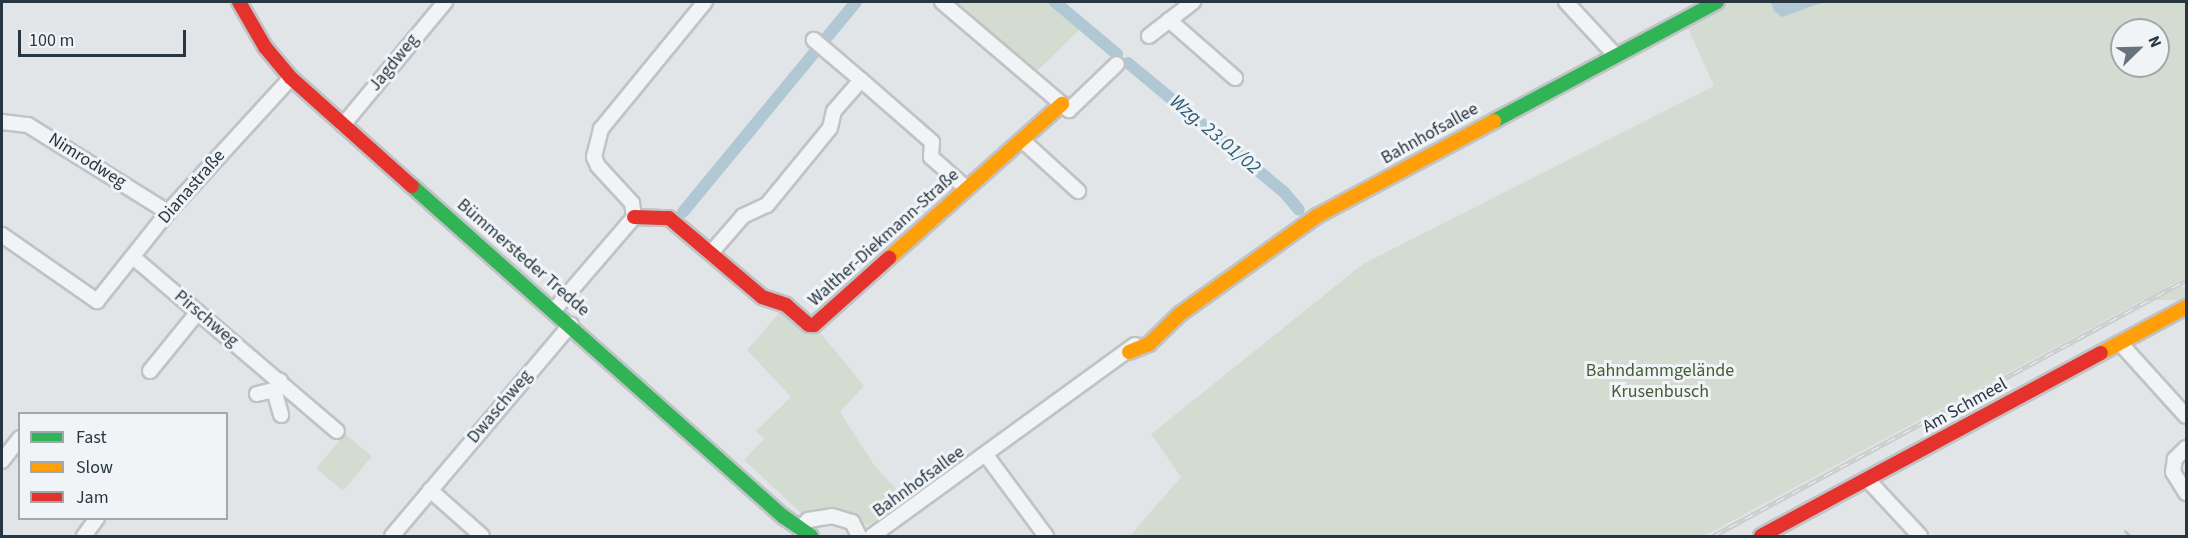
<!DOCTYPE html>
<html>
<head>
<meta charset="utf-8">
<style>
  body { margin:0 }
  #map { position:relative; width:2188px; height:538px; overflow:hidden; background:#e2e5e7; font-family:"Source Sans 3",sans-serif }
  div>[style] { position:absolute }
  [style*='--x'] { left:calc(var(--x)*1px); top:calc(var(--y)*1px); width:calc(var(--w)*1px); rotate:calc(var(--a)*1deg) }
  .green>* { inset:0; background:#d4dcd2; transform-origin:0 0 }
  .water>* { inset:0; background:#b0c8d3 }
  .stream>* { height:3px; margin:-1.5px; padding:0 1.5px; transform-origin:1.5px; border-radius:1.5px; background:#b0c8d3 }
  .canal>* { height:12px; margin:-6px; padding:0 6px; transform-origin:6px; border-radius:6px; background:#b0c8d3 }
  .roads { filter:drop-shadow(2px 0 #c0c3c5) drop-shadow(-2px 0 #c0c3c5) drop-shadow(0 2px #c0c3c5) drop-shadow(0 -2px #c0c3c5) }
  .street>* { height:14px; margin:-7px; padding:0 7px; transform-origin:7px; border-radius:7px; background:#f2f3f4 }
  .fast>* { height:14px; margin:-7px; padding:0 7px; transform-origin:7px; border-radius:7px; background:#30b455 }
  .slow>* { height:14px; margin:-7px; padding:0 7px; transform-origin:7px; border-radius:7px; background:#ff9f0a }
  .jam>* { height:14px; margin:-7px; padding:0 7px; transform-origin:7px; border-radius:7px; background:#e5322d }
  .rail>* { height:5px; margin-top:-2.5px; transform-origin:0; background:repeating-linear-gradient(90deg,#f0f4f7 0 9px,#cbcdcf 0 18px); box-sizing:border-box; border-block:2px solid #cbcdcf }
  span { translate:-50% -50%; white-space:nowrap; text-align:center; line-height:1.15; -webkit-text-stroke:6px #f0f4f7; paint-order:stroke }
  .street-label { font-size:18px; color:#283641 }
  .park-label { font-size:18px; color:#455d36 }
  .water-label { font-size:20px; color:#325d76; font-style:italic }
  .frame { position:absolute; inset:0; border:3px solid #283641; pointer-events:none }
  .legend { position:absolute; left:18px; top:412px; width:210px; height:108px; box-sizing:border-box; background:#f0f4f7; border:2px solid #a0a8ae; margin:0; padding:8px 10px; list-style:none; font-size:18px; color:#283641 }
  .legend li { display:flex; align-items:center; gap:12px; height:30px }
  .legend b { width:30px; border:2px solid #a0a8ae }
  .north { position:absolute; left:2110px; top:18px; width:60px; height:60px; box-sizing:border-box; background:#f0f4f7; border:2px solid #a0a8ae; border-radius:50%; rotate:67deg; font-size:16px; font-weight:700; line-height:24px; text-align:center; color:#283641 }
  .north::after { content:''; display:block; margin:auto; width:21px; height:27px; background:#69737b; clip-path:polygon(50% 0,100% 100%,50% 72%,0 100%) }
  .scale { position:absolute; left:18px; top:30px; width:168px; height:27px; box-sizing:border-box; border:3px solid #283641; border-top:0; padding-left:8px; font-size:18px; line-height:21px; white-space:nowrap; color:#283641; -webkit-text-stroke:4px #f0f4f7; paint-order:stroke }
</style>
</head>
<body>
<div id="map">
  <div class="green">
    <div style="clip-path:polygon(951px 2px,1053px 2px,1082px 27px,1030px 78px)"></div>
    <div style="clip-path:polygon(evenodd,1728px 2px,2186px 2px,2186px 277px,1704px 536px,1130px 536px,1181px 477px,1151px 434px,1363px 264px,1714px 86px,1686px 24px,1728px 2px,2122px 30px,2158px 30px,2158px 66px,2122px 66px,2122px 30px)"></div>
    <div style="left:2186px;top:287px;width:13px;height:525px;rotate:90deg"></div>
    <div style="clip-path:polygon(786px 305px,814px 325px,864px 386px,840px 412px,874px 465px,910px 504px,887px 517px,866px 525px,857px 518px,833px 512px,802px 514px,744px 460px,764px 439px,756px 431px,791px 397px,747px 350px)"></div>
    <div style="left:345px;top:434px;width:35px;height:45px;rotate:40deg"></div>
  </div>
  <div class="water">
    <div style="clip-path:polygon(1771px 2px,1824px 2px,1782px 17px,1774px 11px)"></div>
  </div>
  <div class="stream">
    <div style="--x:2125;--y:531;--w:7;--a:45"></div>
  </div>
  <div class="canal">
    <div style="--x:1055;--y:2;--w:81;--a:40"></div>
    <div style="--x:827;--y:37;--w:45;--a:-50.4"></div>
    <div style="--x:1128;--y:63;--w:202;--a:39.6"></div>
    <div style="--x:1284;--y:192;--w:23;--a:50"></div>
    <div style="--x:683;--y:212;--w:206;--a:-50.5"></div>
  </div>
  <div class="roads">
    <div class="street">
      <div style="--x:942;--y:2;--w:167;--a:40.4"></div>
      <div style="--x:1069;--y:110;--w:66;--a:-43.8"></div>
      <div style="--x:1566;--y:2;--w:72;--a:47.2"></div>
      <div style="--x:1169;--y:20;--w:88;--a:41.3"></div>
      <div style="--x:1149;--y:36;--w:56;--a:-37.7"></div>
      <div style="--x:861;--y:80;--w:94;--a:41.1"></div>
      <div style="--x:932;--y:142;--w:15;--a:94"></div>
      <div style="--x:931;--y:157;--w:47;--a:41.5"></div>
      <div style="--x:2;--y:122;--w:26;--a:7"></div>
      <div style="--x:28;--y:125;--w:165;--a:31.9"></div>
      <div style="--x:343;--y:125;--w:160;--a:-50.3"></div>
      <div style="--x:1022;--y:140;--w:76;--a:42.3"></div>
      <div style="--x:2;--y:235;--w:116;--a:34.8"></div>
      <div style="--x:97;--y:301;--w:114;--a:-51.4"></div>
      <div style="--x:168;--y:212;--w:182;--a:-47.5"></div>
      <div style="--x:711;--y:253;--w:49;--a:-49.1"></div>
      <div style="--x:743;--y:216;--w:26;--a:-25"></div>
      <div style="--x:767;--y:205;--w:99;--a:-50.7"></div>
      <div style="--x:830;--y:128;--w:17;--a:-77"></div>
      <div style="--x:834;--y:111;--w:41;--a:-48.9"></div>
      <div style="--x:861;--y:80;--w:62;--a:-139.6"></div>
      <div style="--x:133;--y:257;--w:268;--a:40.5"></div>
      <div style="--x:555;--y:309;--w:121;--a:-49.3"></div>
      <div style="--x:634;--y:217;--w:14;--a:-98"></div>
      <div style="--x:632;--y:203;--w:50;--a:-132.6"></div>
      <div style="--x:598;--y:166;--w:10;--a:-114"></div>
      <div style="--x:594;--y:157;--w:29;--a:-76"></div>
      <div style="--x:601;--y:129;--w:164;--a:-50.7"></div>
      <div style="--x:2120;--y:343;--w:98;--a:47.9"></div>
      <div style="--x:150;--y:371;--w:76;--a:-50.9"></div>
      <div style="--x:274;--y:390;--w:26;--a:74"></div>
      <div style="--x:257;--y:394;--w:17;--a:-13"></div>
      <div style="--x:274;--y:390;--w:11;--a:-56"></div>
      <div style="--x:2186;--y:448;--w:16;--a:135"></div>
      <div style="--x:2175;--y:459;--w:13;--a:99"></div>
      <div style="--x:2173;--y:472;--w:25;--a:58"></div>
      <div style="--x:986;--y:455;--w:101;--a:53.5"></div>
      <div style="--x:2;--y:461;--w:29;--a:-52"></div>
      <div style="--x:1867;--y:479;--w:78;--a:47.1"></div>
      <div style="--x:430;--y:490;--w:69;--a:41.5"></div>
      <div style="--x:800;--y:529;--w:12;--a:-48"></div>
      <div style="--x:808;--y:520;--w:24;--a:-9"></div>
      <div style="--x:832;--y:516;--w:21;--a:17"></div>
      <div style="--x:852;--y:522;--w:16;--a:63"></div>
      <div style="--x:84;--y:536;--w:22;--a:-54"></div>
      <div style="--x:392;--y:536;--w:277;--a:-49.8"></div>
      <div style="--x:872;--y:536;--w:325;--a:-36"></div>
    </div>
    <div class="fast">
      <div style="--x:1494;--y:121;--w:253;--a:-28.1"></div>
      <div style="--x:412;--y:186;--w:498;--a:41.7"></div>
      <div style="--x:784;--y:517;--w:33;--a:35"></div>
    </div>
    <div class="slow">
      <div style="--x:889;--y:258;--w:232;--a:-41.7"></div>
      <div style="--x:1129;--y:352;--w:22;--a:-22"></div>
      <div style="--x:1149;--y:344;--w:43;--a:-44.1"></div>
      <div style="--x:1180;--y:314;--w:168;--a:-35.6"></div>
      <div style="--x:1317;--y:216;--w:201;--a:-28.2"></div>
      <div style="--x:2101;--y:353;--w:97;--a:-28.4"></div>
    </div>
    <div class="jam">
      <div style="--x:239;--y:2;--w:52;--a:60"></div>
      <div style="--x:265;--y:47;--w:40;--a:50"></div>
      <div style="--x:291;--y:78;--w:162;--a:41.8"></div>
      <div style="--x:634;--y:217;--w:35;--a:2"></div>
      <div style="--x:669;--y:218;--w:122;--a:40.3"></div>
      <div style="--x:762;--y:297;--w:25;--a:18"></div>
      <div style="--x:786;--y:305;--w:30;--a:41"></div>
      <div style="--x:809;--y:325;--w:5;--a:0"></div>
      <div style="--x:814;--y:325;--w:101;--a:-41.8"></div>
      <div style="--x:1761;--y:536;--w:386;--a:-28.3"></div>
    </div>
  </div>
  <div class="rail">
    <div style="--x:1713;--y:536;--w:538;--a:-28.42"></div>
  </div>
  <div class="street-label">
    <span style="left:394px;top:63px;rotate:-51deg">Jagdweg</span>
    <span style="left:1430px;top:134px;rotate:-29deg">Bahnhofsallee</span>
    <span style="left:87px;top:161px;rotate:32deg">Nimrodweg</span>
    <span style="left:192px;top:187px;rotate:-49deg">Dianastraße</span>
    <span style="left:884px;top:238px;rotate:-42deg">Walther-Diekmann-Straße</span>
    <span style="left:523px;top:258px;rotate:41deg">Bümmersteder Tredde</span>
    <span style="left:206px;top:319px;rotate:40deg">Pirschweg</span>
    <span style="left:1965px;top:406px;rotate:-29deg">Am Schmeel</span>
    <span style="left:500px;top:407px;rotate:-50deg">Dwaschweg</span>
    <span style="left:919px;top:482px;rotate:-36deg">Bahnhofsallee</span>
  </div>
  <div class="park-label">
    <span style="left:1660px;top:382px">Bahndammgelände<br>Krusenbusch</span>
  </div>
  <div class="water-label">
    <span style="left:1215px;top:135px;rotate:40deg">Wzg. 23.01/02</span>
  </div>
  <div class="frame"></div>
  <ul class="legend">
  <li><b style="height:8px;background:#30b455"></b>Fast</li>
  <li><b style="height:8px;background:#ff9f0a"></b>Slow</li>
  <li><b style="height:8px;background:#e5322d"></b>Jam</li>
  </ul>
  <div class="north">N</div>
  <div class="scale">100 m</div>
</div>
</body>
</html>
